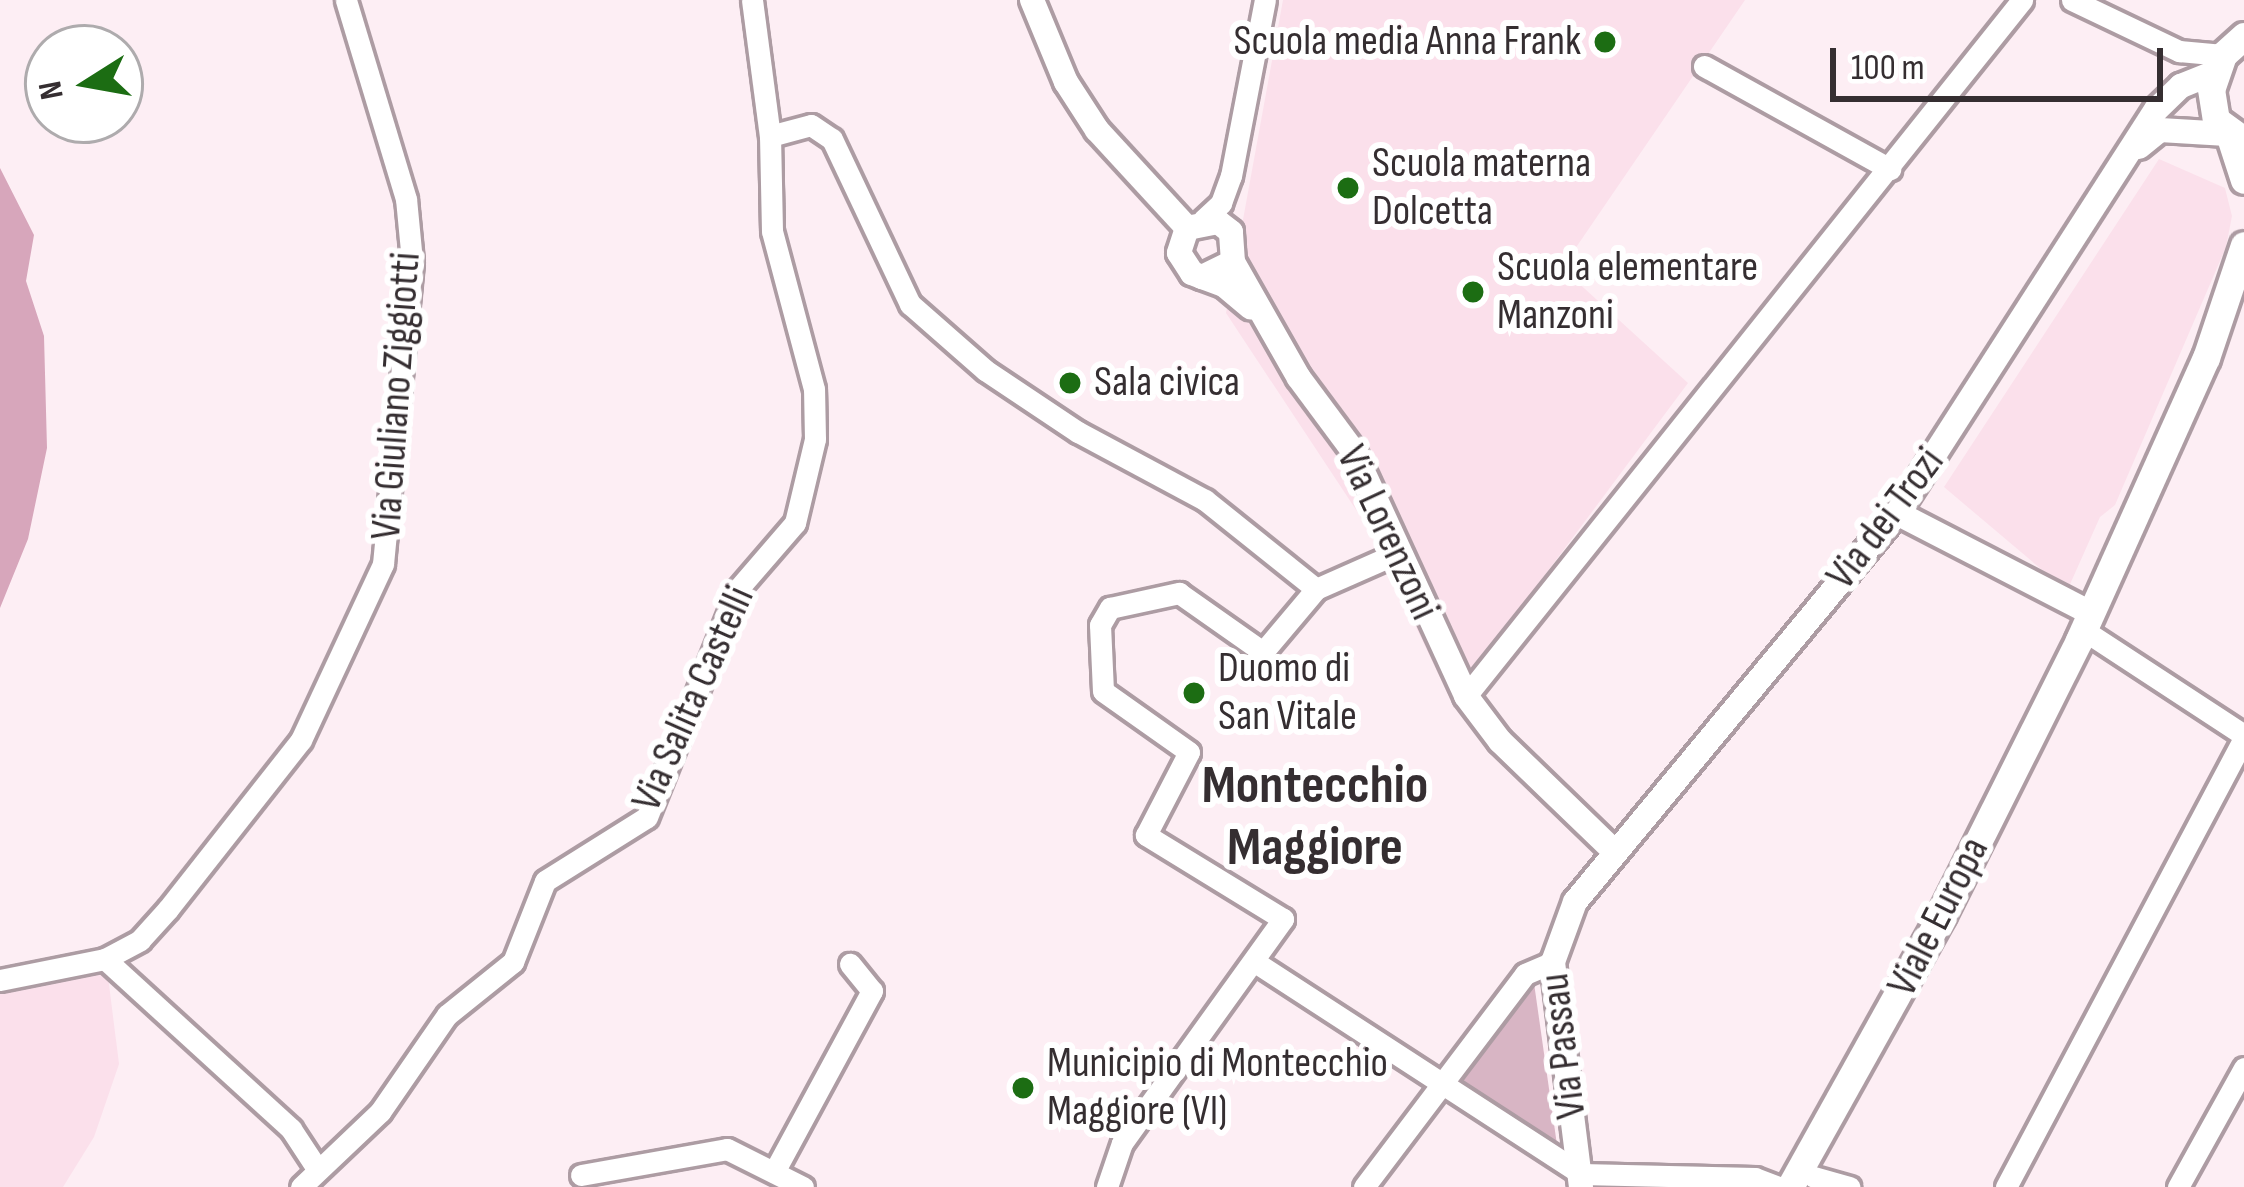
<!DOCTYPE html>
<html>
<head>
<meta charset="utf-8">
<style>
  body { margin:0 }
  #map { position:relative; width:2244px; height:1187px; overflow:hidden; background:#fdeef4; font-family:"Sofia Sans Condensed",sans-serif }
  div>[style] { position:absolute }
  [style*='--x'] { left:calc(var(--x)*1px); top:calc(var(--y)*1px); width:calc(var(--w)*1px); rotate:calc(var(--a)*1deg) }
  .built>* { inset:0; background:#fbe0eb }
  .green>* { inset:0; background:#d8b5c4 }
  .forest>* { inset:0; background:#d7a6bb }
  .roads { filter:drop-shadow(3px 0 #ad9ca3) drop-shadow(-3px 0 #ad9ca3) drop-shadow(0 3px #ad9ca3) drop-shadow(0 -3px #ad9ca3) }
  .minor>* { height:21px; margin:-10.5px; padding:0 10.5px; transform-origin:10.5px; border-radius:10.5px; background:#fff }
  .tertiary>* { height:24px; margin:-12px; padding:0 12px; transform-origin:12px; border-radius:12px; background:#fff }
  .secondary>* { height:27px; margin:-13.5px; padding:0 13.5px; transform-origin:13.5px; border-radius:13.5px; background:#fff }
  .dots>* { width:33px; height:33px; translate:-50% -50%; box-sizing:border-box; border:6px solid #fff; border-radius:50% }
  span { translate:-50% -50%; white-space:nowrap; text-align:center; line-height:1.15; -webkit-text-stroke:12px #fff; paint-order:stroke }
  .poi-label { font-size:42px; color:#352e31 }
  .right { translate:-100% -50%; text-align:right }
  .left { translate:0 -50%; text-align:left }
  .street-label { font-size:42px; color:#352e31 }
  .district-label { font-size:54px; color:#352e31; font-weight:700 }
  .north { position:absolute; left:24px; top:24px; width:120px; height:120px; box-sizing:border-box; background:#fff; border:3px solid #aeabad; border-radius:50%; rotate:259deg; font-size:33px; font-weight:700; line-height:48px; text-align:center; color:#352e31 }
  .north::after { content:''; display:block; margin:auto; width:42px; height:54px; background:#1c6d13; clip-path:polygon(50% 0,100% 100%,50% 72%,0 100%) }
  .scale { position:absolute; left:1830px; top:48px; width:333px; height:54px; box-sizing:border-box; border:6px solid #352e31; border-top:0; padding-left:15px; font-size:36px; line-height:42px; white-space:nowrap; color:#352e31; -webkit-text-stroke:9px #fff; paint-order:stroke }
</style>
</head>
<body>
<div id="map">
  <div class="built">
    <div style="clip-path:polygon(1283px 0,1745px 0,1562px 268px,1688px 383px,1451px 701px,1372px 534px,1226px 313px)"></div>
    <div style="clip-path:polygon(2159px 159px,2225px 188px,2232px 216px,2226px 247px,2115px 505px,2100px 517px,2067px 591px,1944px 487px)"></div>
    <div style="clip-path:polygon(105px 953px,119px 1064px,94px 1137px,63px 1187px,0 1187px,0 986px)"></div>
  </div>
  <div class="green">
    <div style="clip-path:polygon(1534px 983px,1557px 1145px,1453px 1078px)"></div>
  </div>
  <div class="forest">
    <div style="clip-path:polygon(0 168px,34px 235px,26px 281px,44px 336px,47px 448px,28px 539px,0 608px)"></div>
  </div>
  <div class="roads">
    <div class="minor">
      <div style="--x:752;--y:0;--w:137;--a:82.5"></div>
      <div style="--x:2072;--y:0;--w:119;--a:25.5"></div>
      <div style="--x:2179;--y:51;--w:44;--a:5.2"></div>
      <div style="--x:1704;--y:66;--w:213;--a:29"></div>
      <div style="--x:1203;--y:220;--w:25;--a:-43"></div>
      <div style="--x:1221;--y:203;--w:29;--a:-70"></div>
      <div style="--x:1231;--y:176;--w:179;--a:-79.1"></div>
      <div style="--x:1316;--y:589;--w:92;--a:-23.8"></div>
      <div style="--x:2088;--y:633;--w:186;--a:33.2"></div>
      <div style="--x:1466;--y:696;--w:891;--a:-51.38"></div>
      <div style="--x:105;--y:959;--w:252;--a:42.4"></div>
      <div style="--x:291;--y:1129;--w:45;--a:56.7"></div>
      <div style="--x:1255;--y:962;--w:389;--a:33"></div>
      <div style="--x:1581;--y:1174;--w:174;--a:1.3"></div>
      <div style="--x:1755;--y:1178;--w:26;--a:21"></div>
      <div style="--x:0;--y:980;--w:107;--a:-11.3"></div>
      <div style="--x:105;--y:959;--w:40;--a:-28"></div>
      <div style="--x:140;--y:940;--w:42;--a:-47.9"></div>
      <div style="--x:168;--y:909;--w:215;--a:-51.8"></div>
      <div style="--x:301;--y:740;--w:194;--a:-65"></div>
      <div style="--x:383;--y:564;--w:304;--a:-84.5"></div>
      <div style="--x:412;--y:261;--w:62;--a:-95.5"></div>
      <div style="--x:406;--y:199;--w:208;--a:-106.8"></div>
      <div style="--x:774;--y:1172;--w:206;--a:-61.6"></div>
      <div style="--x:872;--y:991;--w:35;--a:-129"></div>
      <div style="--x:581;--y:1175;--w:148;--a:-10.1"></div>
      <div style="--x:727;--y:1149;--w:85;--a:26.6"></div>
      <div style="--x:1814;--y:1177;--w:37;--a:16"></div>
      <div style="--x:301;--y:1187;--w:109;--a:-43.5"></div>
      <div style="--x:380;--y:1112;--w:118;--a:-55.4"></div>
      <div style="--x:447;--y:1015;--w:85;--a:-38.8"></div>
      <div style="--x:513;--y:962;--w:87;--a:-68.4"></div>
      <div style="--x:545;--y:881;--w:120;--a:-32.1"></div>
      <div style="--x:647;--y:817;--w:245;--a:-68.2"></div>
      <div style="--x:738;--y:589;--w:87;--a:-49.2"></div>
      <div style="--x:795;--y:523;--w:86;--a:-76.6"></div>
      <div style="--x:815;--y:439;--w:50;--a:-91.1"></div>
      <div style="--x:814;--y:389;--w:163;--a:-104.9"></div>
      <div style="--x:772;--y:231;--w:95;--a:-91.2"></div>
      <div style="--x:770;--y:136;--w:42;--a:-15"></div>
      <div style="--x:811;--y:125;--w:25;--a:34"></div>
      <div style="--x:832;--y:139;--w:183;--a:64.7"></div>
      <div style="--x:910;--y:304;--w:100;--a:41.3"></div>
      <div style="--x:985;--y:370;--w:112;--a:33.7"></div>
      <div style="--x:1078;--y:432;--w:144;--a:28.2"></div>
      <div style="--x:1205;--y:500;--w:142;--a:38.7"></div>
      <div style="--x:1107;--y:1187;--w:46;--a:-71.2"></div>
      <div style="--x:1122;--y:1143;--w:276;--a:-54.3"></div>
      <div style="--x:1283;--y:919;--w:161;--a:-148.5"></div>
      <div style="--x:1146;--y:835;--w:93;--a:-62.6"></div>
      <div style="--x:1189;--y:752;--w:105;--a:-144.7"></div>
      <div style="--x:1103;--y:691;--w:66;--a:-92.6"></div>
      <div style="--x:1100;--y:625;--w:20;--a:-60"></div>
      <div style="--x:1110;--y:608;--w:71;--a:-12.3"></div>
      <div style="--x:1179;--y:593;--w:103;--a:35.1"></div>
      <div style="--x:1263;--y:652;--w:82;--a:-49.9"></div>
      <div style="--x:1364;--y:1187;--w:267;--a:-52.9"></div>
      <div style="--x:1525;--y:974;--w:30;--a:-23"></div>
      <div style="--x:2006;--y:1187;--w:508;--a:-62.07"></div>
      <div style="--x:2178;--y:1187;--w:136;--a:-61"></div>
    </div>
    <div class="tertiary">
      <div style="--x:1032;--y:0;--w:89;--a:67.5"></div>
      <div style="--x:1066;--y:82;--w:57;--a:57.1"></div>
      <div style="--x:1097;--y:130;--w:133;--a:47.4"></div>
      <div style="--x:2139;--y:147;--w:27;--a:-39"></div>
      <div style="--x:2160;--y:130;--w:67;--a:3.4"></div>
      <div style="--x:1233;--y:262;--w:133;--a:60.4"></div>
      <div style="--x:1299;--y:378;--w:92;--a:53.4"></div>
      <div style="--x:1354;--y:452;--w:268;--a:65.3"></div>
      <div style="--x:1466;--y:696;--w:56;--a:52.9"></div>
      <div style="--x:1500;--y:741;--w:160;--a:44"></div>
      <div style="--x:1202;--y:277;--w:34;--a:-26"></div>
      <div style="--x:1233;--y:262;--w:30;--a:-94"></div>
      <div style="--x:1231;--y:232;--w:16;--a:-142"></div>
      <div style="--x:1218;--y:222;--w:32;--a:169"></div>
      <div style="--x:1187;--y:228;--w:26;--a:108"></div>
      <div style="--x:1179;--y:253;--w:24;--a:57"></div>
      <div style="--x:1192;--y:273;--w:11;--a:22"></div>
      <div style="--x:1202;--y:277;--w:23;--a:20"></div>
      <div style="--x:1224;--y:285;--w:35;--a:40"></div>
      <div style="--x:1897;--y:513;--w:216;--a:27.3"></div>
      <div style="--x:1581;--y:1187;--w:227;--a:-97.1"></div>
      <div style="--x:1553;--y:962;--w:64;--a:-69.9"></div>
      <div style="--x:1575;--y:902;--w:505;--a:-50.38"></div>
      <div style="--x:1897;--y:513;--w:479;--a:-57.3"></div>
      <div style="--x:2156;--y:110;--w:35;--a:-44"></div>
      <div style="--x:2181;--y:86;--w:37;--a:-22"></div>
    </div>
    <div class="secondary">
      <div style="--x:2244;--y:36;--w:28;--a:138"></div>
      <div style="--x:2223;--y:55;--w:36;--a:109"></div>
      <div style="--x:2211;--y:89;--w:31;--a:81"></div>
      <div style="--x:2216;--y:120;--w:34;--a:36"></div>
      <div style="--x:2230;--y:137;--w:45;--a:72"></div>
      <div style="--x:1790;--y:1187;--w:312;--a:-60.9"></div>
      <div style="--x:1942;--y:914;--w:306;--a:-63.4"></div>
      <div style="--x:2079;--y:640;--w:309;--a:-65.8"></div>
      <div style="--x:2206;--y:358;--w:119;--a:-71.4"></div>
    </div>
  </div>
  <div class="dots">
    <div style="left:1605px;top:42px;background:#1c6d13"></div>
    <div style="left:1348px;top:188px;background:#1c6d13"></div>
    <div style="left:1473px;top:292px;background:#1c6d13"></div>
    <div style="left:1070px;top:383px;background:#1c6d13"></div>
    <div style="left:1194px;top:693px;background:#1c6d13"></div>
    <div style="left:1023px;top:1088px;background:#1c6d13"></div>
  </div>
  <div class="poi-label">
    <span class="right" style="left:1581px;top:42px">Scuola media Anna Frank</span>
    <span class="left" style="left:1372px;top:188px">Scuola materna<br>Dolcetta</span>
    <span class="left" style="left:1497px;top:292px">Scuola elementare<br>Manzoni</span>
    <span class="left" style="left:1094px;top:383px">Sala civica</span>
    <span class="left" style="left:1218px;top:693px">Duomo di<br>San Vitale</span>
    <span class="left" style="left:1047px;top:1088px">Municipio di Montecchio<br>Maggiore (VI)</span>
  </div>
  <div class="street-label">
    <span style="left:397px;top:396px;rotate:-86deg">Via Giuliano Ziggiotti</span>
    <span style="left:1886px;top:519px;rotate:-53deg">Via dei Trozi</span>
    <span style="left:1387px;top:533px;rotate:65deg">Via Lorenzoni</span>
    <span style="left:694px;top:699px;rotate:-66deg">Via Salita Castelli</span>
    <span style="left:1939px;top:917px;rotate:-63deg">Viale Europa</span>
    <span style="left:1564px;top:1046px;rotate:-97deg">Via Passau</span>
  </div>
  <div class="district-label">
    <span style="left:1315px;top:817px">Montecchio<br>Maggiore</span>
  </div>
  <div class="north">N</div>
  <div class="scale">100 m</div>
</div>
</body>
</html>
